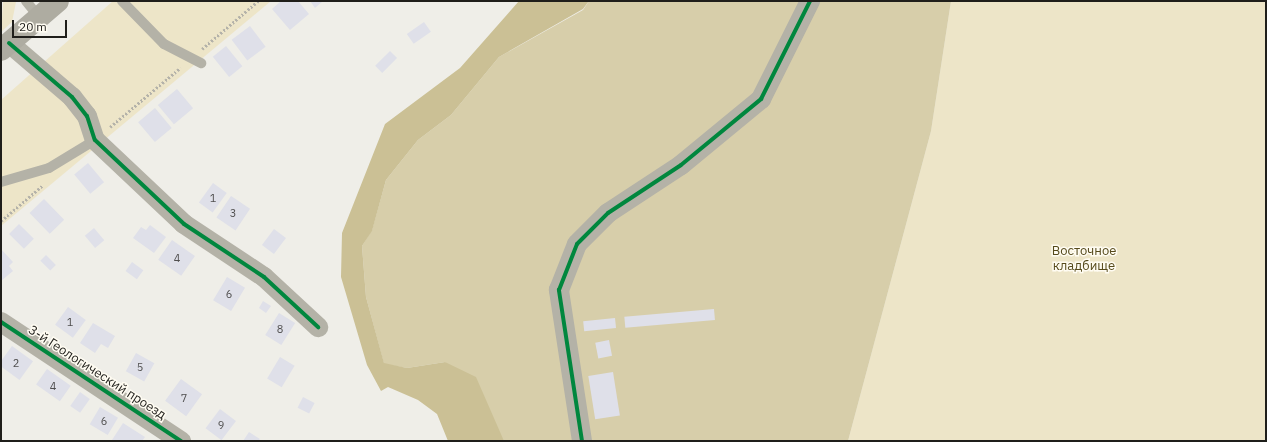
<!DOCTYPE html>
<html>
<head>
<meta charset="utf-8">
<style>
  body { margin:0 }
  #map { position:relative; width:1267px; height:442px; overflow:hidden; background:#efeee8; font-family:"IBM Plex Sans",sans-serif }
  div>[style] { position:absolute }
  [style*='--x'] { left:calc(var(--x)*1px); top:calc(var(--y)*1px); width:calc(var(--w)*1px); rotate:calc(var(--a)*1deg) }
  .green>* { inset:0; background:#ede5c8 }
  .forest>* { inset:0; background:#d7ceaa }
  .water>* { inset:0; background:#cbc095 }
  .building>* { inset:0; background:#dfe0e9; transform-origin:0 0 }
  .path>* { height:2.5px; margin-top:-1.25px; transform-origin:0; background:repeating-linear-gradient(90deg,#b4b2a9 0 2px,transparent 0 4px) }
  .service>* { height:10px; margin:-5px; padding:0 5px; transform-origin:5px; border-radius:5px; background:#b4b2a7 }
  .minor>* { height:20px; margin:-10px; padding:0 10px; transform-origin:10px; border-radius:10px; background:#b4b2a7 }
  .primary>* { height:22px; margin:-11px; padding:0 11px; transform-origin:11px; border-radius:11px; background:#aeaca1 }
  .cycleway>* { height:4px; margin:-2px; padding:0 2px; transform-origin:2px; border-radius:2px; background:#00873e }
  span { translate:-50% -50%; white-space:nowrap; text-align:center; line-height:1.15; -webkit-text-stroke:3px #fffcf2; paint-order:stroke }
  .number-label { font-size:11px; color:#4f4e4e }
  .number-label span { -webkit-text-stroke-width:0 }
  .park-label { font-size:13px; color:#564a1c }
  .street-label { font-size:13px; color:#1f1e1a }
  .frame { position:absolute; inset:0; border:2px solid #1f1e1a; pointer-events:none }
  .scale { position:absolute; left:12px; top:20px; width:55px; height:18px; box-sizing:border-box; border:2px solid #1f1e1a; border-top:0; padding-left:5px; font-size:12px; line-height:14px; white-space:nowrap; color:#1f1e1a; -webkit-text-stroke:3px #fffcf2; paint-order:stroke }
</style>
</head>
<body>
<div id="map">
  <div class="green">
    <div style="clip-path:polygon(3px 1px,16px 2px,12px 22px,1px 32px)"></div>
    <div style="clip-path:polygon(113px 1px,271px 1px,1px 226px,1px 100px)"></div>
    <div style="clip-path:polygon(951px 1px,1266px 1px,1266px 441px,848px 441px,931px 131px)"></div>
  </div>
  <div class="forest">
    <div style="clip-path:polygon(589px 1px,951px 1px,931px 131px,848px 441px,504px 441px,445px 362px,407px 368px,384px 364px,366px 297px,362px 246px,372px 230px,386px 180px,418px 140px,451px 115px,499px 57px,583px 10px)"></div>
  </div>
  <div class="water">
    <div style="clip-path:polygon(519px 1px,589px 1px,583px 9px,499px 57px,451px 115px,418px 140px,386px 180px,372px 231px,362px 246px,366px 297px,384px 363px,407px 368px,445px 362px,476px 377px,504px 441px,448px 441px,437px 414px,418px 400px,388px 387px,381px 391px,367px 365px,341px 277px,342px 233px,385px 124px,460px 68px)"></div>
  </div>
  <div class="building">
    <div style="clip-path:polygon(281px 1px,298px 1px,309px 14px,290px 30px,272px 9px)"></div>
    <div style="clip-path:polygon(310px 1px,323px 1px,315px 8px)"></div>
    <div style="left:424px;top:22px;width:12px;height:21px;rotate:55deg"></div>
    <div style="left:250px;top:26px;width:26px;height:23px;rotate:53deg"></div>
    <div style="left:226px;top:46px;width:26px;height:17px;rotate:51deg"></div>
    <div style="left:390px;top:51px;width:10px;height:21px;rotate:45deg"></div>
    <div style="left:177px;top:89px;width:25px;height:25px;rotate:50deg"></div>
    <div style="left:155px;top:108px;width:26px;height:22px;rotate:50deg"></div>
    <div style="left:88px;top:163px;width:25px;height:18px;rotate:50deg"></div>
    <div style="left:213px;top:183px;width:17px;height:24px;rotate:36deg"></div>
    <div style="left:231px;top:196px;width:23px;height:26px;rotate:34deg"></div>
    <div style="left:44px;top:199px;width:29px;height:20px;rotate:46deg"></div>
    <div style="left:19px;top:224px;width:21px;height:14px;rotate:45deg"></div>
    <div style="clip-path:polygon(150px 225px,166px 237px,154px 253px,133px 238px,141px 227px,146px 230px)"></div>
    <div style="left:94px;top:228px;width:16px;height:12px;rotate:50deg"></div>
    <div style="left:274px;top:229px;width:15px;height:20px;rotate:37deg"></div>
    <div style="left:172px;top:240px;width:28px;height:24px;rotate:35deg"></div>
    <div style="clip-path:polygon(1px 249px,13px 262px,9px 266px,13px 271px,1px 281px)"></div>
    <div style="left:46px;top:255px;width:14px;height:8px;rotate:45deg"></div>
    <div style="left:132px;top:262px;width:14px;height:11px;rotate:36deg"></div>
    <div style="left:227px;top:277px;width:21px;height:27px;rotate:31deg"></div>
    <div style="clip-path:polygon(263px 301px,271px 306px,266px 313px,259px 308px)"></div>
    <div style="left:68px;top:307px;width:22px;height:22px;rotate:36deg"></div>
    <div style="left:714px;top:309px;width:11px;height:90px;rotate:85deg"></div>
    <div style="left:279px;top:313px;width:19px;height:26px;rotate:32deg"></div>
    <div style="left:615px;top:318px;width:10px;height:32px;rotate:84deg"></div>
    <div style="clip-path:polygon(93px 323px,115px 336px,108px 348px,101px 344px,95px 353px,80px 343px)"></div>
    <div style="left:609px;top:340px;width:16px;height:14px;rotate:79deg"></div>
    <div style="left:12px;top:346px;width:26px;height:23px;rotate:36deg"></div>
    <div style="left:136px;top:353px;width:21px;height:21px;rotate:29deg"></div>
    <div style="left:280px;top:357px;width:17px;height:25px;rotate:31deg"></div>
    <div style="left:47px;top:369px;width:29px;height:19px;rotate:35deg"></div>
    <div style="left:613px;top:372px;width:44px;height:25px;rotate:81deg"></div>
    <div style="left:181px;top:379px;width:26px;height:27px;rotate:36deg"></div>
    <div style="left:80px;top:392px;width:12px;height:17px;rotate:35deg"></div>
    <div style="left:303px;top:397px;width:13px;height:12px;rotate:27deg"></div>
    <div style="left:100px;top:407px;width:21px;height:20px;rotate:31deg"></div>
    <div style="left:220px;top:409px;width:20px;height:24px;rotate:37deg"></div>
    <div style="clip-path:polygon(123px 423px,145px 437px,142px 441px,112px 440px)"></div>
    <div style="clip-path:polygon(249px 432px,260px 439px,258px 441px,243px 441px)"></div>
  </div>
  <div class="path">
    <div style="--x:202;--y:49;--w:74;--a:-40.6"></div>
    <div style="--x:110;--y:127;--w:92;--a:-40.1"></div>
    <div style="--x:1;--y:221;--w:55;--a:-40.6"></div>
  </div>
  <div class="service">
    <div style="--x:26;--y:1;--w:21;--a:51"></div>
    <div style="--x:122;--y:1;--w:60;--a:45.7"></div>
    <div style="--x:164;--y:44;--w:42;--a:27.2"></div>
    <div style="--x:1;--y:182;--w:50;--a:-16.3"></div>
    <div style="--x:49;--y:168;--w:54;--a:-31.3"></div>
  </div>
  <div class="minor">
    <div style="--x:9;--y:43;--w:83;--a:40.6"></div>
    <div style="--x:72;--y:97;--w:24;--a:52"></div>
    <div style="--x:87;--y:116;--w:25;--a:72"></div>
    <div style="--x:95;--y:140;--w:122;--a:43.3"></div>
    <div style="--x:184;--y:224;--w:96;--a:33.5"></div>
    <div style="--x:264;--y:277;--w:74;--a:42.8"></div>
    <div style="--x:1;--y:322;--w:216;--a:33.5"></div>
    <div style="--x:582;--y:441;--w:153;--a:-98.7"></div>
    <div style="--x:559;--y:290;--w:49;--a:-68.6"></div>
    <div style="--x:577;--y:244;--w:44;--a:-45"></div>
    <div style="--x:608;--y:213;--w:87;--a:-33.3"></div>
    <div style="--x:681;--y:165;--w:104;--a:-39.5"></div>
    <div style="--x:761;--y:99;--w:110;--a:-63.4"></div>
  </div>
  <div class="primary">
    <div style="--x:1;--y:50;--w:75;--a:-40.7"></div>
  </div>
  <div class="cycleway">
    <div style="--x:9;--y:43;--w:83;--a:40.6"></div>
    <div style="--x:72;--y:97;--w:24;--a:52"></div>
    <div style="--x:87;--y:116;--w:25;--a:72"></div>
    <div style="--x:95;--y:140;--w:122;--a:43.3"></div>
    <div style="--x:184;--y:224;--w:96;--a:33.5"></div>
    <div style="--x:264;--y:277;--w:74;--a:42.8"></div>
    <div style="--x:1;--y:322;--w:216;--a:33.5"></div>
    <div style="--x:582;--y:441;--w:153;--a:-98.7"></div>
    <div style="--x:559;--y:290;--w:49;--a:-68.6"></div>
    <div style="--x:577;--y:244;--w:44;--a:-45"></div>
    <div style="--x:608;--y:213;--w:87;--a:-33.3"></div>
    <div style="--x:681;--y:165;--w:104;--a:-39.5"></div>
    <div style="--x:761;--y:99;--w:110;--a:-63.4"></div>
  </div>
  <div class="number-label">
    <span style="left:213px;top:198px">1</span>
    <span style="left:233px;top:213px">3</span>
    <span style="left:177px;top:258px">4</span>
    <span style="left:229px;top:294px">6</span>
    <span style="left:70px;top:322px">1</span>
    <span style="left:280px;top:329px">8</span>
    <span style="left:16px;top:363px">2</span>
    <span style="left:140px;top:367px">5</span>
    <span style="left:53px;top:386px">4</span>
    <span style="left:184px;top:398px">7</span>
    <span style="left:104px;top:421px">6</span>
    <span style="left:221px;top:425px">9</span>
  </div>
  <div class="park-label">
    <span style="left:1084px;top:259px">Восточное<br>кладбище</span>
  </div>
  <div class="street-label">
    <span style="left:97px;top:373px;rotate:33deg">3-й Геологический проезд</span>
  </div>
  <div class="frame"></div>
  <div class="scale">20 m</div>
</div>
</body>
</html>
